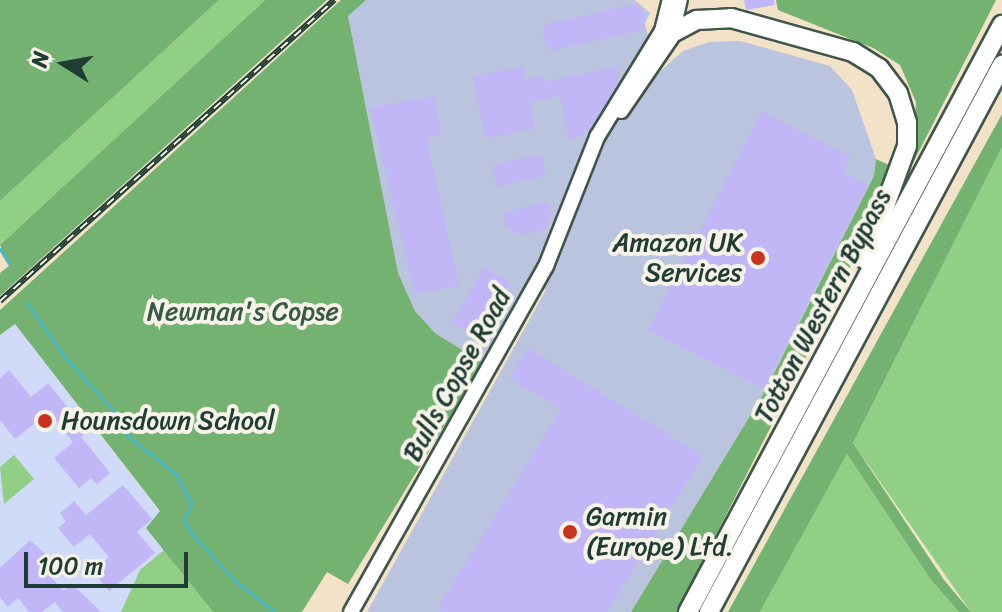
<!DOCTYPE html>
<html>
<head>
<meta charset="utf-8">
<style>
  body { margin:0 }
  #map { position:relative; width:1002px; height:612px; overflow:hidden; background:#f2e2c7; font-family:Sriracha,sans-serif }
  div>[style] { position:absolute }
  [style*='--x'] { left:calc(var(--x)*1px); top:calc(var(--y)*1px); width:calc(var(--w)*1px); rotate:calc(var(--a)*1deg) }
  .built>* { inset:0; background:#d0daf9 }
  .industrial>* { inset:0; background:#bac4de }
  .green>* { inset:0; background:#91cf84 }
  .forest>* { inset:0; background:#74b272 }
  .stream>* { height:3px; margin:-1.5px; padding:0 1.5px; transform-origin:1.5px; border-radius:1.5px; background:#4bb8c6 }
  .building>* { inset:0; background:#c1b6f6; transform-origin:0 0 }
  .roads { filter:drop-shadow(2px 0 #3f564a) drop-shadow(-2px 0 #3f564a) drop-shadow(0 2px #3f564a) drop-shadow(0 -2px #3f564a) }
  .minor>* { height:14px; margin:-7px; padding:0 7px; transform-origin:7px; border-radius:7px; background:#fff }
  .major>* { height:18px; margin:-9px; padding:0 9px; transform-origin:9px; border-radius:9px; background:#fff }
  .rail>* { height:6px; margin-top:-3px; transform-origin:0; background:repeating-linear-gradient(90deg,#f7f3e8 0 9px,#1f3d34 0 18px); box-sizing:border-box; border-block:2px solid #1f3d34 }
  .dots>* { width:22px; height:22px; translate:-50% -50%; box-sizing:border-box; border:4px solid #f7f3e8; border-radius:50% }
  span { translate:-50% -50%; white-space:nowrap; text-align:center; line-height:1.15; -webkit-text-stroke:8px #f7f3e8; paint-order:stroke }
  .poi-label { font-size:26px; color:#1f3d34 }
  .right { translate:-100% -50%; text-align:right }
  .left { translate:0 -50%; text-align:left }
  .street-label { font-size:26px; color:#1f3d34 }
  .park-label { font-size:26px; color:#365a44 }
  .north { position:absolute; left:24px; top:24px; width:80px; height:80px; -webkit-text-stroke:6px #f7f3e8; paint-order:stroke; rotate:281deg; font-size:22px; font-weight:700; line-height:32px; text-align:center; color:#1f3d34 }
  .north::after { content:''; display:block; margin:auto; width:28px; height:36px; background:#1f3d34; clip-path:polygon(50% 0,100% 100%,50% 72%,0 100%) }
  .scale { position:absolute; left:24px; top:552px; width:164px; height:36px; box-sizing:border-box; border:4px solid #1f3d34; border-top:0; padding-left:10px; font-size:24px; line-height:28px; white-space:nowrap; color:#1f3d34; -webkit-text-stroke:6px #f7f3e8; paint-order:stroke }
</style>
</head>
<body>
<div id="map">
  <div class="built">
    <div style="clip-path:polygon(12px 320px,160px 512px,147px 528px,213px 612px,0 612px,0 330px)"></div>
  </div>
  <div class="industrial">
    <div style="clip-path:polygon(366px 0,635px 0,650px 13px,645px 23px,648px 36px,636px 59px,656px 75px,683px 51px,709px 42px,740px 41px,830px 66px,852px 90px,876px 159px,874px 176px,765px 391px,631px 612px,367px 612px,546px 290px,528px 280px,483px 363px,435px 333px,415px 311px,398px 273px,360px 90px,348px 15px)"></div>
  </div>
  <div class="green">
    <div style="clip-path:polygon(219px 0,265px 0,0 245px,0 201px)"></div>
    <div style="clip-path:polygon(1002px 147px,1002px 612px,971px 612px,853px 443px)"></div>
    <div style="clip-path:polygon(847px 454px,931px 580px,959px 612px,760px 612px)"></div>
    <div style="clip-path:polygon(14px 455px,34px 479px,4px 504px,0 467px)"></div>
    <div style="clip-path:polygon(164px 550px,213px 612px,121px 612px,140px 570px)"></div>
  </div>
  <div class="forest">
    <div style="clip-path:polygon(0 0,219px 0,0 201px)"></div>
    <div style="clip-path:polygon(265px 0,327px 0,0 296px,0 273px,9px 266px,0 245px)"></div>
    <div style="clip-path:polygon(341px 0,366px 0,348px 16px,398px 273px,415px 311px,435px 333px,483px 363px,348px 584px,327px 572px,302px 612px,213px 612px,146px 528px,160px 511px,15px 324px,0 335px,0 310px)"></div>
    <div style="clip-path:polygon(776px 0,996px 0,913px 163px,916px 102px,900px 65px,873px 48px,778px 10px)"></div>
    <div style="clip-path:polygon(1002px 114px,1002px 147px,853px 443px,944px 580px,971px 612px,959px 612px,931px 580px,847px 454px,760px 612px,728px 612px)"></div>
    <div style="clip-path:polygon(876px 159px,893px 167px,844px 282px,677px 612px,631px 612px,765px 391px,874px 176px)"></div>
  </div>
  <div class="stream">
    <div style="--x:0;--y:249;--w:17;--a:59"></div>
    <div style="--x:27;--y:303;--w:65;--a:55.1"></div>
    <div style="--x:64;--y:356;--w:85;--a:47.9"></div>
    <div style="--x:121;--y:419;--w:17;--a:69"></div>
    <div style="--x:127;--y:435;--w:64;--a:38.7"></div>
    <div style="--x:177;--y:475;--w:32;--a:64"></div>
    <div style="--x:191;--y:504;--w:17;--a:114"></div>
    <div style="--x:184;--y:520;--w:15;--a:62"></div>
    <div style="--x:191;--y:533;--w:64;--a:47.5"></div>
    <div style="--x:234;--y:580;--w:53;--a:37.3"></div>
  </div>
  <div class="building">
    <div style="clip-path:polygon(744px 0,774px 0,775px 5px,746px 10px)"></div>
    <div style="clip-path:polygon(637px 4px,645px 15px,642px 30px,550px 51px,542px 38px,545px 24px)"></div>
    <div style="clip-path:polygon(523px 66px,526px 80px,542px 75px,544px 82px,617px 66px,618px 83px,588px 132px,569px 140px,560px 95px,530px 102px,535px 128px,485px 138px,473px 77px)"></div>
    <div style="clip-path:polygon(434px 96px,441px 134px,426px 137px,459px 285px,415px 294px,370px 108px)"></div>
    <div style="clip-path:polygon(762px 111px,850px 157px,842px 172px,868px 185px,763px 389px,648px 330px)"></div>
    <div style="left:541px;top:154px;width:22px;height:50px;rotate:77deg"></div>
    <div style="clip-path:polygon(548px 202px,552px 216px,544px 230px,520px 235px,506px 226px,503px 212px)"></div>
    <div style="left:484px;top:267px;width:30px;height:64px;rotate:30deg"></div>
    <div style="clip-path:polygon(528px 348px,703px 456px,607px 612px,444px 612px,438px 608px,561px 409px,510px 378px)"></div>
    <div style="clip-path:polygon(9px 370px,31px 397px,48px 383px,88px 432px,81px 437px,110px 473px,97px 484px,91px 478px,79px 488px,54px 458px,73px 442px,49px 412px,15px 439px,0 420px,0 378px)"></div>
    <div style="clip-path:polygon(123px 485px,152px 519px,137px 532px,155px 553px,109px 591px,92px 571px,109px 557px,90px 534px,74px 547px,58px 528px,66px 521px,60px 513px,74px 501px,86px 515px)"></div>
    <div style="clip-path:polygon(30px 540px,57px 565px,47px 572px,63px 591px,72px 584px,101px 612px,63px 612px,55px 602px,42px 612px,29px 612px,18px 598px,8px 607px,0 597px,0 568px)"></div>
  </div>
  <div class="roads">
    <div class="minor">
      <div style="--x:621;--y:111;--w:88;--a:-55.6"></div>
      <div style="--x:671;--y:38;--w:39;--a:-77"></div>
      <div style="--x:351;--y:612;--w:397;--a:-60.6"></div>
      <div style="--x:546;--y:266;--w:139;--a:-68.4"></div>
      <div style="--x:597;--y:137;--w:124;--a:-58.5"></div>
      <div style="--x:662;--y:31;--w:32;--a:-76"></div>
    </div>
    <div class="major">
      <div style="--x:674;--y:32;--w:26;--a:-28"></div>
      <div style="--x:697;--y:20;--w:34;--a:-3"></div>
      <div style="--x:731;--y:18;--w:127;--a:15.6"></div>
      <div style="--x:853;--y:52;--w:31;--a:32"></div>
      <div style="--x:879;--y:68;--w:31;--a:53"></div>
      <div style="--x:898;--y:93;--w:31;--a:73"></div>
      <div style="--x:907;--y:123;--w:23;--a:90"></div>
      <div style="--x:907;--y:146;--w:121;--a:110.2"></div>
      <div style="--x:688;--y:612;--w:666;--a:-61.86"></div>
      <div style="--x:709;--y:612;--w:621;--a:-61.82"></div>
    </div>
  </div>
  <div class="rail">
    <div style="--x:0;--y:301;--w:450;--a:-42"></div>
  </div>
  <div class="dots">
    <div style="left:758px;top:258px;background:#c8321e"></div>
    <div style="left:45px;top:421px;background:#c8321e"></div>
    <div style="left:570px;top:532px;background:#c8321e"></div>
  </div>
  <div class="poi-label">
    <span class="right" style="left:742px;top:258px">Amazon UK<br>Services</span>
    <span class="left" style="left:61px;top:421px">Hounsdown School</span>
    <span class="left" style="left:586px;top:532px">Garmin<br>(Europe) Ltd.</span>
  </div>
  <div class="street-label">
    <span style="left:823px;top:306px;rotate:-62deg">Totton Western Bypass</span>
    <span style="left:457px;top:375px;rotate:-61deg">Bulls Copse Road</span>
  </div>
  <div class="park-label">
    <span style="left:243px;top:312px">Newman's Copse</span>
  </div>
  <div class="north">N</div>
  <div class="scale">100 m</div>
</div>
</body>
</html>
